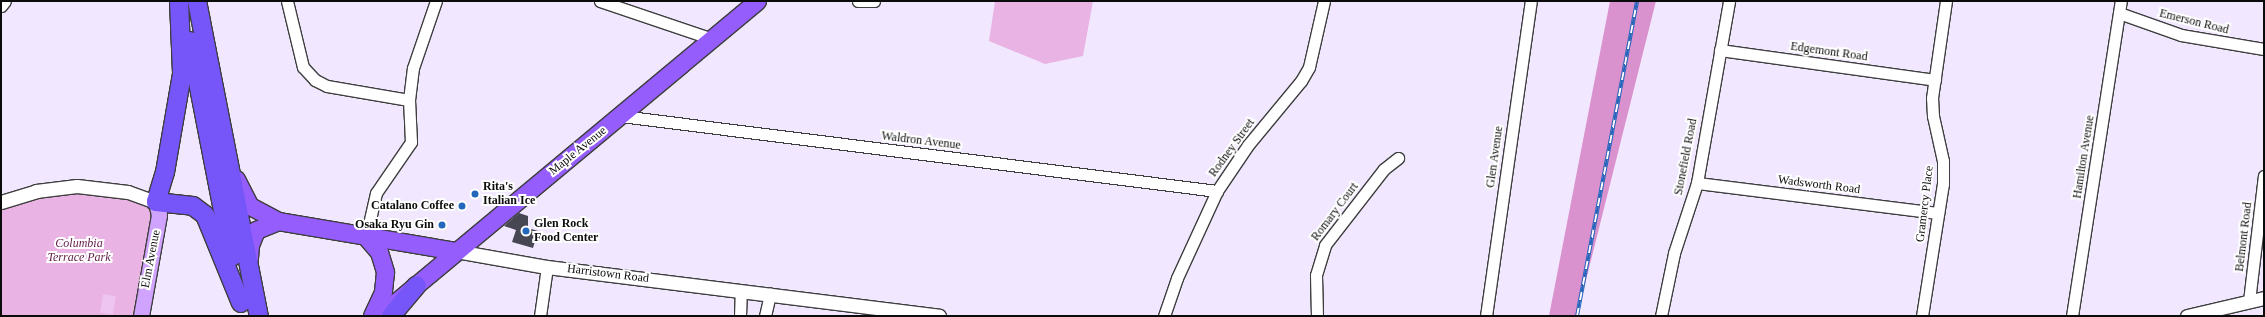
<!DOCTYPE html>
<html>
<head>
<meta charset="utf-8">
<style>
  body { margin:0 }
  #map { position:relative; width:2265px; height:317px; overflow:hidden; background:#f1e8ff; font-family:Georgia,serif }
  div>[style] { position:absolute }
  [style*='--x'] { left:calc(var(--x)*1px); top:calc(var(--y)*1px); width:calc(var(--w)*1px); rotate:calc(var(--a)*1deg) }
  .green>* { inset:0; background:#e9b3e4 }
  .forest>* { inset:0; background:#da92cf }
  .pitch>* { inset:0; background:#eec4f0; transform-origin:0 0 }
  .building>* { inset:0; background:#474753 }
  .roads { filter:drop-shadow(1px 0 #3e3e3e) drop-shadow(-1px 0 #3e3e3e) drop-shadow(0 1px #3e3e3e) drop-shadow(0 -1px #3e3e3e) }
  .minor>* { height:11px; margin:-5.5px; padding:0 5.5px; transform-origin:5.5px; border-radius:5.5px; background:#fff }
  .tertiary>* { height:13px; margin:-6.5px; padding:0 6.5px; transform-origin:6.5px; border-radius:6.5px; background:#fff }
  .secondary>* { height:15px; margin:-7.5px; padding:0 7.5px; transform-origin:7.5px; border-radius:7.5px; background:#d0a3ff }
  .primary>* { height:17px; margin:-8.5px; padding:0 8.5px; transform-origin:8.5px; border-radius:8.5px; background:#955dfb }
  .trunk>* { height:18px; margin:-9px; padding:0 9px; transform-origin:9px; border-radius:9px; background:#7656f9 }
  .rail>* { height:4px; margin-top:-2px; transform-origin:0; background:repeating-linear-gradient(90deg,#fff 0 8px,#2267bc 0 16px); box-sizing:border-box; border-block:1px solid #2267bc }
  .dots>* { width:11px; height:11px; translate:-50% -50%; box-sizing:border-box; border:2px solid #fff; border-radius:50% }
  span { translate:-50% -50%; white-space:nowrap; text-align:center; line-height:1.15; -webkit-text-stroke:4px #fff; paint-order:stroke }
  .street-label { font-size:12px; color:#0b0b0b }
  .poi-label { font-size:12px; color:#0b0b0b; font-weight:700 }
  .left { translate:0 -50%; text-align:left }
  .right { translate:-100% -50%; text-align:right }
  .park-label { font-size:12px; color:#621b46; font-style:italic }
  .frame { position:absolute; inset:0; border:2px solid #0b0b0b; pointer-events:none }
</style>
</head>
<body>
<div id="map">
  <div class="green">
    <div style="clip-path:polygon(995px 1px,1093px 1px,1083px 56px,1045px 64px,989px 41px)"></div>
    <div style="clip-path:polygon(53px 188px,156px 202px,141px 316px,1px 316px,1px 202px)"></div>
  </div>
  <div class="forest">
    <div style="clip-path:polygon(1610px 1px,1656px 1px,1577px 316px,1549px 316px)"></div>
  </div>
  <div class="pitch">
    <div style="left:103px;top:294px;width:13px;height:19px;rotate:9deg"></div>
  </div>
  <div class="building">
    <div style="clip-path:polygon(519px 213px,528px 216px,528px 228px,538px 231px,533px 248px,512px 242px,516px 230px,504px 226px)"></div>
  </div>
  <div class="roads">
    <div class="minor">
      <div style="--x:287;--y:1;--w:68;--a:76.4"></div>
      <div style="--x:303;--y:67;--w:18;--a:47"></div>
      <div style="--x:315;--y:80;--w:13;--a:27"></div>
      <div style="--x:327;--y:86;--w:83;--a:9.7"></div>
      <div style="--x:600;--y:1;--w:118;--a:18.7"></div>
      <div style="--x:858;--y:1;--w:16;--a:0"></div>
      <div style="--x:1;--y:6;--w:6;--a:-51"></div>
      <div style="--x:2119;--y:13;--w:66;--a:19.5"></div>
      <div style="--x:2181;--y:35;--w:84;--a:9.6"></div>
      <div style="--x:1720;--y:50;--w:217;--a:7.9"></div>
      <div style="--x:621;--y:116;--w:601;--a:7.17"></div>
      <div style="--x:1697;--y:183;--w:243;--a:7.1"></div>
      <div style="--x:366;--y:237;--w:45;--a:-77.2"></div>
      <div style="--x:376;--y:193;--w:62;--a:-55.5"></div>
      <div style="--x:411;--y:142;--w:42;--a:-92.7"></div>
      <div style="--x:409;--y:100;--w:32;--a:-83"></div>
      <div style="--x:413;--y:68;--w:71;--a:-71.1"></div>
      <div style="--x:2249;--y:301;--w:126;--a:-83.2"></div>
      <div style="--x:540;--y:316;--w:49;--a:-81.9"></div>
      <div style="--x:740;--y:316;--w:25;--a:-88"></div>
      <div style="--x:765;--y:316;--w:23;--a:-77"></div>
      <div style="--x:1164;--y:316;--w:40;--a:-71.1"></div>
      <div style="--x:1177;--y:278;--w:96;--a:-65.3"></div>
      <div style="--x:1217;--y:191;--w:55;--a:-56"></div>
      <div style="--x:1248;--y:145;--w:83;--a:-50.4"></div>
      <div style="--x:1301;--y:81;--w:16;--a:-60"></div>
      <div style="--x:1309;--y:67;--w:68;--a:-77.2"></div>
      <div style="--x:1317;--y:316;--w:41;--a:-91.4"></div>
      <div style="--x:1316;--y:275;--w:31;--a:-73"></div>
      <div style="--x:1325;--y:245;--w:96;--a:-52.2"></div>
      <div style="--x:1384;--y:169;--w:18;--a:-38"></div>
      <div style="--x:1486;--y:316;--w:318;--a:-81.9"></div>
      <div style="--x:1661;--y:316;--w:64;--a:-78.3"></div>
      <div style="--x:1674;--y:253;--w:74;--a:-71.8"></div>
      <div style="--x:1697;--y:183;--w:185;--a:-80"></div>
      <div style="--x:1922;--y:316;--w:134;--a:-81"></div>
      <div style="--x:1943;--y:184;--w:23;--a:-90"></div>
      <div style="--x:1943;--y:161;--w:46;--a:-102.5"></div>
      <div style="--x:1933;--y:116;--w:18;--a:-93"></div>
      <div style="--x:1932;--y:98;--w:98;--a:-81.8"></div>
      <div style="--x:2072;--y:316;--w:319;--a:-81.2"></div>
    </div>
    <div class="tertiary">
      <div style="--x:1;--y:202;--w:37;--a:-17"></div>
      <div style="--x:36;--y:191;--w:41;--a:-7"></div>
      <div style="--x:77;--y:186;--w:51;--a:6.7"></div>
      <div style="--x:128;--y:192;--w:30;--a:20"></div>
      <div style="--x:456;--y:251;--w:92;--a:10"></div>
      <div style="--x:547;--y:267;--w:395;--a:7.1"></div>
      <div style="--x:2187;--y:316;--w:79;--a:-13.2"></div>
    </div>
    <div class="secondary">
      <div style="--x:141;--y:316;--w:103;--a:-79.9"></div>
      <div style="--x:159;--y:215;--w:13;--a:-103"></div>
    </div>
    <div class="primary">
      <div style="--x:236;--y:179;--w:30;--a:63"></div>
      <div style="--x:250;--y:206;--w:32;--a:28"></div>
      <div style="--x:278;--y:221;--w:181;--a:9.6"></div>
      <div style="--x:366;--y:237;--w:20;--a:49"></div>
      <div style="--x:379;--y:252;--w:21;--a:73"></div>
      <div style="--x:385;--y:272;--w:20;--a:96"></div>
      <div style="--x:383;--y:292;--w:26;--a:115"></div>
      <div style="--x:249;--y:258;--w:13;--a:-86"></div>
      <div style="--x:250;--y:245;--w:16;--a:-68"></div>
      <div style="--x:256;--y:230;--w:24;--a:-22"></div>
      <div style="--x:379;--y:316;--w:492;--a:-39.8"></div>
    </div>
    <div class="trunk">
      <div style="--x:179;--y:1;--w:73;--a:87.6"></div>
      <div style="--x:182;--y:74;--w:99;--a:99.8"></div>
      <div style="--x:165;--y:172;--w:31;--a:107"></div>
      <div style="--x:156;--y:202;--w:37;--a:6"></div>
      <div style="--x:193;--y:206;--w:15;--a:37"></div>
      <div style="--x:205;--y:215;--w:95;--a:67.8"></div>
      <div style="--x:197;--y:1;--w:321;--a:78.9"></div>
      <div style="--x:190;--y:41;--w:220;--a:79"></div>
      <div style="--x:391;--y:316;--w:40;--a:-50"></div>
    </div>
  </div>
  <div class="rail">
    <div style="--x:1577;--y:316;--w:321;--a:-79.2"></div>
  </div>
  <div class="dots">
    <div style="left:475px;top:194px;background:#2267bc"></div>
    <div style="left:462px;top:206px;background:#2267bc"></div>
    <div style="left:442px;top:225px;background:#2267bc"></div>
    <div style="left:526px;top:231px;background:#2267bc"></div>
  </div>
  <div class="street-label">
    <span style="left:2194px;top:22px;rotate:14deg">Emerson Road</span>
    <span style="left:1829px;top:52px;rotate:8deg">Edgemont Road</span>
    <span style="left:921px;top:141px;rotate:7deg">Waldron Avenue</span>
    <span style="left:1232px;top:148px;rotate:-54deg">Rodney Street</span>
    <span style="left:578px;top:151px;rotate:-39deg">Maple Avenue</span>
    <span style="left:1495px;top:157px;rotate:-82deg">Glen Avenue</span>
    <span style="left:1686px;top:157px;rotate:-79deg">Stonefield Road</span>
    <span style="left:2084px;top:157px;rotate:-81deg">Hamilton Avenue</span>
    <span style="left:1819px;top:185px;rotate:7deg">Wadsworth Road</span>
    <span style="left:1925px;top:204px;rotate:-83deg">Gramercy Place</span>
    <span style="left:1335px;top:212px;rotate:-53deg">Romary Court</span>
    <span style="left:2244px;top:237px;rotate:-83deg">Belmont Road</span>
    <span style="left:151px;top:259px;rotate:-79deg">Elm Avenue</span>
    <span style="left:608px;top:274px;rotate:7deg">Harristown Road</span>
  </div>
  <div class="poi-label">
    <span class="left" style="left:483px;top:194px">Rita's<br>Italian Ice</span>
    <span class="right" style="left:454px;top:206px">Catalano Coffee</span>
    <span class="left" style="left:534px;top:231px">Glen Rock<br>Food Center</span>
    <span class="right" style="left:434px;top:225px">Osaka Ryu Gin</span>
  </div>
  <div class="park-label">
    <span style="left:79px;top:251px">Columbia<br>Terrace Park</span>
  </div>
  <div class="frame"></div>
</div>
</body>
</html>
